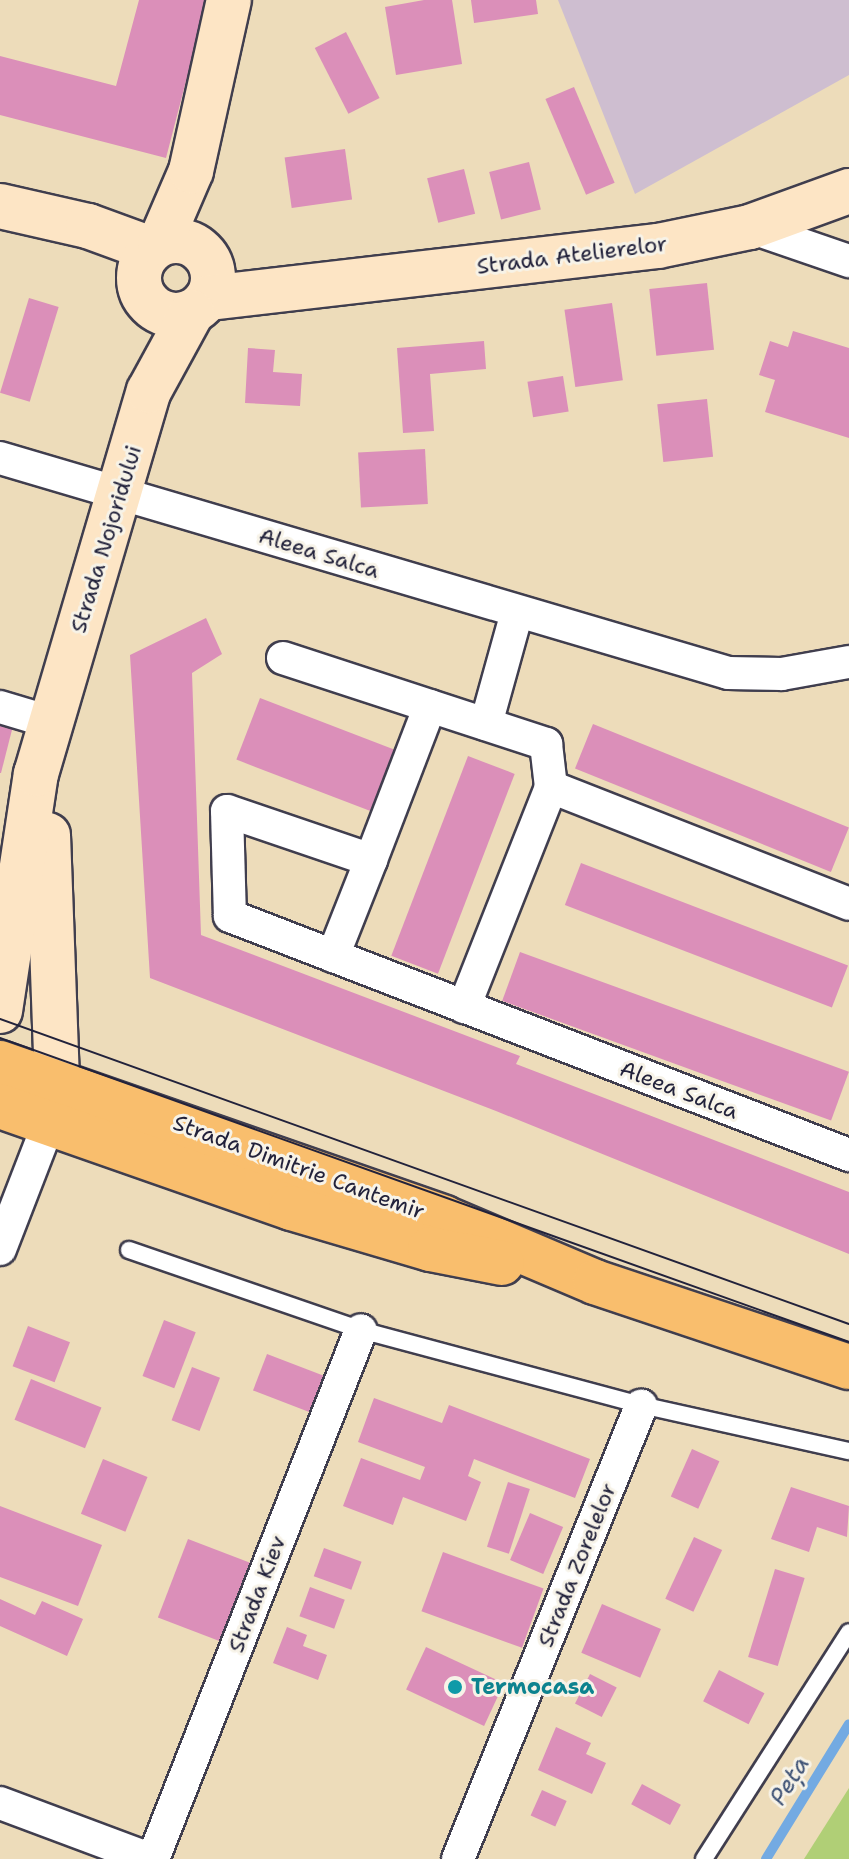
<!DOCTYPE html>
<html>
<head>
<meta charset="utf-8">
<style>
  body { margin:0 }
  #map { position:relative; width:849px; height:1859px; overflow:hidden; background:#eddcba; font-family:"Shantell Sans",sans-serif }
  div>[style] { position:absolute }
  [style*='--x'] { left:calc(var(--x)*1px); top:calc(var(--y)*1px); width:calc(var(--w)*1px); rotate:calc(var(--a)*1deg) }
  .industrial>* { inset:0; background:#cebed0 }
  .green>* { inset:0; background:#b0cf76 }
  .stream>* { height:10px; margin:-5px; padding:0 5px; transform-origin:5px; border-radius:5px; background:#73aae2 }
  .building>* { inset:0; background:#db8fb9; transform-origin:0 0 }
  .roads { filter:drop-shadow(2px 0 #403e4e) drop-shadow(-2px 0 #403e4e) drop-shadow(0 2px #403e4e) drop-shadow(0 -2px #403e4e) }
  .lane>* { height:16px; margin:-8px; padding:0 8px; transform-origin:8px; border-radius:8px; background:#fff }
  .street>* { height:32px; margin:-16px; padding:0 16px; transform-origin:16px; border-radius:16px; background:#fff }
  .secondary>* { height:44px; margin:-22px; padding:0 22px; transform-origin:22px; border-radius:22px; background:#fde5c5 }
  .secondary>.ring { margin:-22px; padding:0; box-sizing:content-box; background:none; border:44px solid #fde5c5; border-radius:50% }
  .primary>* { height:44px; margin:-22px; padding:0 22px; transform-origin:22px; border-radius:22px; background:#f9be6d }
  .tram>* { height:2px; margin:-1px; padding:0 1px; transform-origin:1px; border-radius:1px; background:#22223b }
  .dots>* { width:22px; height:22px; translate:-50% -50%; box-sizing:border-box; border:4px solid #f7f3e8; border-radius:50% }
  span { translate:-50% -50%; white-space:nowrap; text-align:center; line-height:1.15; -webkit-text-stroke:6px #f7f3e8; paint-order:stroke }
  .street-label { font-size:22px; color:#22223b }
  .culture-label { font-size:22px; color:#0d838f; font-weight:700 }
  .left { translate:0 -50%; text-align:left }
  .water-label { font-size:24px; color:#3e5275; font-style:italic }
</style>
</head>
<body>
<div id="map">
  <div class="industrial">
    <div style="clip-path:polygon(558px 0,849px 0,849px 75px,635px 194px)"></div>
  </div>
  <div class="green">
    <div style="clip-path:polygon(849px 1788px,849px 1859px,804px 1859px)"></div>
  </div>
  <div class="stream">
    <div style="--x:766;--y:1859;--w:158;--a:-58.4"></div>
  </div>
  <div class="building">
    <div style="clip-path:polygon(139px 0,207px 0,166px 158px,0 115px,0 56px,116px 86px)"></div>
    <div style="clip-path:polygon(424px 0,452px 0,462px 64px,396px 75px,385px 7px)"></div>
    <div style="clip-path:polygon(471px 0,536px 0,538px 14px,474px 23px)"></div>
    <div style="left:346px;top:32px;width:74px;height:35px;rotate:63deg"></div>
    <div style="left:574px;top:87px;width:104px;height:31px;rotate:67deg"></div>
    <div style="left:345px;top:149px;width:51px;height:61px;rotate:82deg"></div>
    <div style="left:529px;top:162px;width:49px;height:41px;rotate:76deg"></div>
    <div style="left:464px;top:169px;width:46px;height:38px;rotate:76deg"></div>
    <div style="left:707px;top:283px;width:67px;height:58px;rotate:84deg"></div>
    <div style="left:29px;top:298px;width:31px;height:99px;rotate:17deg"></div>
    <div style="left:612px;top:303px;width:78px;height:48px;rotate:82deg"></div>
    <div style="clip-path:polygon(793px 331px,849px 348px,849px 438px,765px 412px,775px 380px,759px 375px,770px 341px,788px 347px)"></div>
    <div style="clip-path:polygon(484px 341px,486px 369px,430px 374px,434px 431px,403px 433px,397px 348px)"></div>
    <div style="clip-path:polygon(248px 348px,275px 350px,273px 372px,302px 374px,300px 406px,245px 403px)"></div>
    <div style="left:563px;top:376px;width:36px;height:36px;rotate:81deg"></div>
    <div style="left:707px;top:399px;width:58px;height:50px;rotate:84deg"></div>
    <div style="left:425px;top:449px;width:55px;height:67px;rotate:87deg"></div>
    <div style="clip-path:polygon(206px 618px,222px 654px,192px 673px,201px 935px,520px 1056px,516px 1064px,849px 1192px,849px 1254px,496px 1111px,150px 978px,130px 655px)"></div>
    <div style="left:260px;top:698px;width:145px;height:66px;rotate:21deg"></div>
    <div style="clip-path:polygon(0 714px,15px 718px,1px 773px,0 773px)"></div>
    <div style="left:593px;top:724px;width:276px;height:48px;rotate:22deg"></div>
    <div style="left:468px;top:756px;width:50px;height:214px;rotate:21deg"></div>
    <div style="left:581px;top:863px;width:286px;height:45px;rotate:21deg"></div>
    <div style="left:520px;top:952px;width:350px;height:52px;rotate:20deg"></div>
    <div style="left:164px;top:1320px;width:34px;height:60px;rotate:21deg"></div>
    <div style="left:28px;top:1326px;width:45px;height:43px;rotate:21deg"></div>
    <div style="left:267px;top:1354px;width:65px;height:39px;rotate:21deg"></div>
    <div style="left:192px;top:1367px;width:30px;height:57px;rotate:21deg"></div>
    <div style="left:31px;top:1379px;width:76px;height:44px;rotate:22deg"></div>
    <div style="clip-path:polygon(374px 1398px,442px 1423px,449px 1405px,590px 1459px,575px 1498px,474px 1459px,468px 1476px,481px 1482px,466px 1521px,403px 1497px,393px 1525px,343px 1506px,361px 1458px,420px 1480px,425px 1467px,358px 1442px)"></div>
    <div style="left:692px;top:1449px;width:30px;height:52px;rotate:24deg"></div>
    <div style="left:103px;top:1459px;width:48px;height:59px;rotate:22deg"></div>
    <div style="left:508px;top:1482px;width:23px;height:68px;rotate:18deg"></div>
    <div style="clip-path:polygon(791px 1487px,849px 1506px,847px 1537px,817px 1527px,809px 1552px,771px 1539px)"></div>
    <div style="clip-path:polygon(0 1506px,102px 1545px,78px 1606px,0 1577px)"></div>
    <div style="left:530px;top:1513px;width:36px;height:51px;rotate:23deg"></div>
    <div style="left:694px;top:1537px;width:31px;height:68px;rotate:25deg"></div>
    <div style="left:188px;top:1539px;width:70px;height:84px;rotate:21deg"></div>
    <div style="left:324px;top:1548px;width:40px;height:30px;rotate:20deg"></div>
    <div style="left:443px;top:1552px;width:107px;height:63px;rotate:20deg"></div>
    <div style="left:775px;top:1569px;width:31px;height:92px;rotate:17deg"></div>
    <div style="left:310px;top:1587px;width:37px;height:31px;rotate:20deg"></div>
    <div style="clip-path:polygon(0 1599px,35px 1615px,42px 1601px,83px 1619px,67px 1656px,0 1626px)"></div>
    <div style="left:602px;top:1604px;width:64px;height:53px;rotate:23deg"></div>
    <div style="clip-path:polygon(287px 1627px,307px 1635px,303px 1646px,327px 1655px,318px 1680px,273px 1663px)"></div>
    <div style="left:426px;top:1647px;width:86px;height:47px;rotate:25deg"></div>
    <div style="left:719px;top:1670px;width:51px;height:35px;rotate:27deg"></div>
    <div style="left:590px;top:1674px;width:30px;height:33px;rotate:27deg"></div>
    <div style="clip-path:polygon(556px 1727px,591px 1743px,586px 1754px,606px 1763px,592px 1794px,538px 1770px)"></div>
    <div style="left:642px;top:1784px;width:44px;height:23px;rotate:28deg"></div>
    <div style="left:542px;top:1790px;width:27px;height:28px;rotate:24deg"></div>
  </div>
  <div class="roads">
    <div class="lane">
      <div style="--x:129;--y:1250;--w:245;--a:19"></div>
      <div style="--x:361;--y:1330;--w:290;--a:15"></div>
      <div style="--x:641;--y:1405;--w:213;--a:12.5"></div>
      <div style="--x:704;--y:1859;--w:269;--a:-57.4"></div>
    </div>
    <div class="street">
      <div style="--x:750;--y:227;--w:105;--a:19"></div>
      <div style="--x:0;--y:458;--w:759;--a:16.45"></div>
      <div style="--x:728;--y:673;--w:54;--a:1.1"></div>
      <div style="--x:782;--y:674;--w:68;--a:-10.2"></div>
      <div style="--x:283;--y:658;--w:277;--a:18.1"></div>
      <div style="--x:546;--y:744;--w:43;--a:83.4"></div>
      <div style="--x:551;--y:787;--w:320;--a:21.4"></div>
      <div style="--x:430;--y:706;--w:165;--a:111"></div>
      <div style="--x:371;--y:860;--w:152;--a:-161.2"></div>
      <div style="--x:227;--y:811;--w:105;--a:88.4"></div>
      <div style="--x:230;--y:916;--w:664;--a:21.11"></div>
      <div style="--x:0;--y:707;--w:52;--a:16.7"></div>
      <div style="--x:486;--y:724;--w:116;--a:-74.5"></div>
      <div style="--x:333;--y:956;--w:103;--a:-68.4"></div>
      <div style="--x:464;--y:1007;--w:237;--a:-68.4"></div>
      <div style="--x:0;--y:1249;--w:133;--a:-68.8"></div>
      <div style="--x:0;--y:1803;--w:160;--a:20.5"></div>
      <div style="--x:153;--y:1859;--w:568;--a:-68.54"></div>
      <div style="--x:458;--y:1859;--w:489;--a:-68"></div>
    </div>
    <div class="secondary">
      <div style="--x:0;--y:206;--w:90;--a:12.8"></div>
      <div style="--x:88;--y:226;--w:67;--a:20.1"></div>
      <div class="ring" style="left:139px;top:241px;width:30px;height:30px"></div>
      <div style="--x:160;--y:243;--w:78;--a:-66.7"></div>
      <div style="--x:191;--y:171;--w:175;--a:-77.5"></div>
      <div style="--x:208;--y:298;--w:453;--a:-6.6"></div>
      <div style="--x:658;--y:246;--w:94;--a:-11.7"></div>
      <div style="--x:750;--y:227;--w:105;--a:-20"></div>
      <div style="--x:48;--y:835;--w:246;--a:87.9"></div>
      <div style="--x:57;--y:1081;--w:37;--a:103"></div>
      <div style="--x:0;--y:1011;--w:240;--a:-81.4"></div>
      <div style="--x:36;--y:774;--w:399;--a:-73.6"></div>
      <div style="--x:149;--y:391;--w:90;--a:-61.4"></div>
    </div>
    <div class="primary">
      <div style="--x:0;--y:1063;--w:470;--a:19.2"></div>
      <div style="--x:444;--y:1218;--w:164;--a:23"></div>
      <div style="--x:595;--y:1282;--w:268;--a:18.5"></div>
      <div style="--x:0;--y:1106;--w:308;--a:19.3"></div>
      <div style="--x:291;--y:1208;--w:145;--a:16.4"></div>
      <div style="--x:430;--y:1249;--w:73;--a:11"></div>
    </div>
  </div>
  <div class="tram">
    <div style="--x:0;--y:1019;--w:902;--a:19.76"></div>
    <div style="--x:0;--y:1038;--w:902;--a:19.7"></div>
  </div>
  <div class="dots">
    <div style="left:455px;top:1687px;background:#0f9aa8"></div>
  </div>
  <div class="street-label">
    <span style="left:572px;top:255px;rotate:-7deg">Strada Atelierelor</span>
    <span style="left:106px;top:539px;rotate:-73deg">Strada Nojoridului</span>
    <span style="left:319px;top:553px;rotate:17deg">Aleea Salca</span>
    <span style="left:679px;top:1090px;rotate:21deg">Aleea Salca</span>
    <span style="left:299px;top:1167px;rotate:20deg">Strada Dimitrie Cantemir</span>
    <span style="left:577px;top:1565px;rotate:-68deg">Strada Zorelelor</span>
    <span style="left:257px;top:1594px;rotate:-69deg">Strada Kiev</span>
  </div>
  <div class="culture-label">
    <span class="left" style="left:471px;top:1687px">Termocasa</span>
  </div>
  <div class="water-label">
    <span style="left:790px;top:1781px;rotate:-58deg">Peța</span>
  </div>
</div>
</body>
</html>
